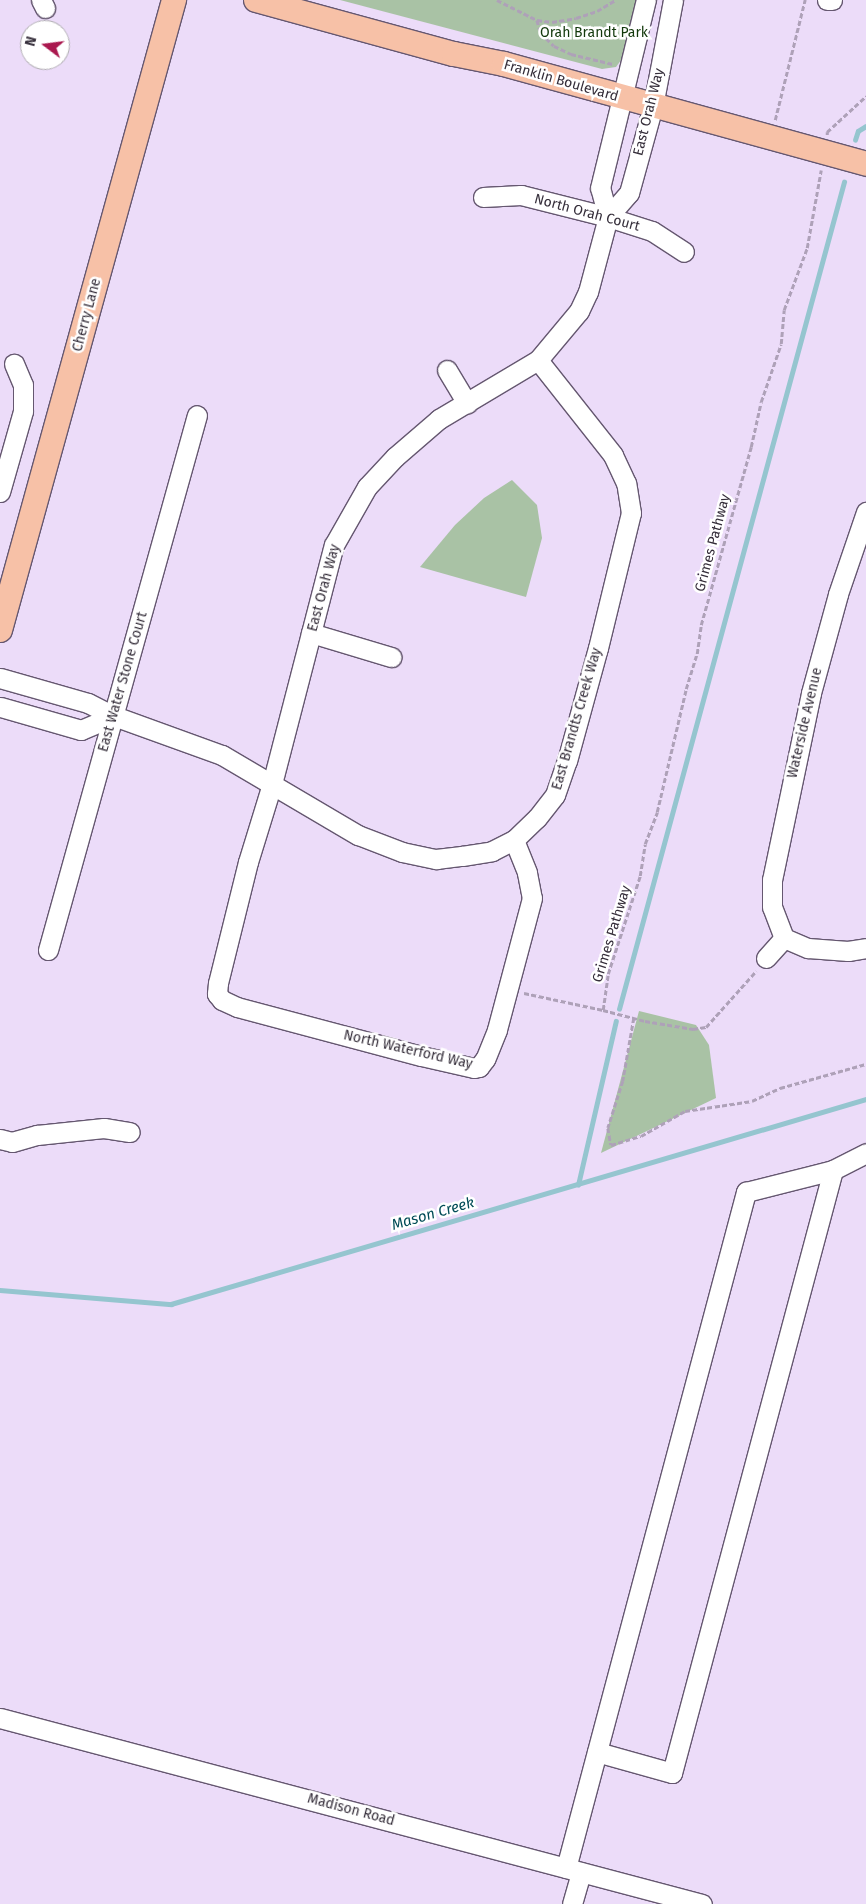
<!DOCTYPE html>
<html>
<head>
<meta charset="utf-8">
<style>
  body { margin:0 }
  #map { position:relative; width:866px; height:1904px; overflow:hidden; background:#ecdcf9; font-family:"Fira Sans",sans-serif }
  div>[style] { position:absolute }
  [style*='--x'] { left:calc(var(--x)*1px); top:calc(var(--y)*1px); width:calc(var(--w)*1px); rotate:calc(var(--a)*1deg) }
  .green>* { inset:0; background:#a9c2a5 }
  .stream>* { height:4.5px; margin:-2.25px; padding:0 2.25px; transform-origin:2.25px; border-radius:2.25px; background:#95c5cf }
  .path>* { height:2.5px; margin-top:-1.25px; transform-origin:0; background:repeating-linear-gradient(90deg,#aea1b8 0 5px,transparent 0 7.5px) }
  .roads { filter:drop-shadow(1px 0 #655770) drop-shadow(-1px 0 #655770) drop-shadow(0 1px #655770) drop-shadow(0 -1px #655770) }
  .minor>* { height:19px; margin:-9.5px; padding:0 9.5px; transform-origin:9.5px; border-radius:9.5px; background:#fff }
  .major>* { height:24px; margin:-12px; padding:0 12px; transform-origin:12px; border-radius:12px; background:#f7c1a7 }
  span { translate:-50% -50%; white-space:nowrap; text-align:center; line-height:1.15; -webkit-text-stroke:5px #fff; paint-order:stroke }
  .park-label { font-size:14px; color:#12380b }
  .street-label { font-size:14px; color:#352e3a }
  .water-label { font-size:15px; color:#004b56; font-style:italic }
  .north { position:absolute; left:20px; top:20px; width:50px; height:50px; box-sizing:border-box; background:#fff; border:1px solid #aeabb0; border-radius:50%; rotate:285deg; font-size:14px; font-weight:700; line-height:20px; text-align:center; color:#352e3a }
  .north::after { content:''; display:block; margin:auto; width:18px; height:22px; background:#aa184f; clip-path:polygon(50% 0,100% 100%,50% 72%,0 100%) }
</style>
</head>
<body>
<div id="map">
  <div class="green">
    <div style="clip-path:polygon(340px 0,638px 0,624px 56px,616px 67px,602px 69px)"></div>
    <div style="clip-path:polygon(512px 480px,537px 505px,542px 538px,526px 597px,420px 567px,455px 525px,484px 498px)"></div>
    <div style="clip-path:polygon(639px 1011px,696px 1025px,709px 1045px,716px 1098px,601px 1153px)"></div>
  </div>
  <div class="stream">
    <div style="--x:855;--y:140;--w:9;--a:-72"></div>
    <div style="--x:858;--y:131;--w:9;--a:-32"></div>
    <div style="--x:619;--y:1009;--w:857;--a:-74.78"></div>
    <div style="--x:578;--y:1185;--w:168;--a:-77"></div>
    <div style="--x:0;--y:1290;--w:172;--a:4.7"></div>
    <div style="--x:171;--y:1304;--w:725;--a:-16.43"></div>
  </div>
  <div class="path">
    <div style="--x:497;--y:0;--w:45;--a:26.6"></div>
    <div style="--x:537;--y:20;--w:15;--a:8"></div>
    <div style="--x:552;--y:22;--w:24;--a:-9"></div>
    <div style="--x:576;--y:18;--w:22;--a:-18"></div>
    <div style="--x:597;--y:11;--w:21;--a:-31"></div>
    <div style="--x:537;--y:20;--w:14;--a:73"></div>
    <div style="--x:541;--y:33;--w:18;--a:45"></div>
    <div style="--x:554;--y:46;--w:19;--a:25"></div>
    <div style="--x:571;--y:54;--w:43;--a:13.4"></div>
    <div style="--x:775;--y:120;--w:124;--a:-76"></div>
    <div style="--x:827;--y:135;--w:3;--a:-90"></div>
    <div style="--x:827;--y:132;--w:53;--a:-42.7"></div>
    <div style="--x:524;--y:993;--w:81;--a:12.1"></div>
    <div style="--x:603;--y:1010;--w:43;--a:14.7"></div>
    <div style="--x:645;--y:1021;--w:49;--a:9.5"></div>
    <div style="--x:693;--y:1029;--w:13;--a:-9"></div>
    <div style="--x:706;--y:1027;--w:75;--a:-48.2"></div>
    <div style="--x:603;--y:1010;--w:36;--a:-82"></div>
    <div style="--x:608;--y:974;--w:103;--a:-71.9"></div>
    <div style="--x:640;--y:876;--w:32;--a:-81"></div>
    <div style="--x:645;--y:844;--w:34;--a:-69"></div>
    <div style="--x:657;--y:812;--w:126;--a:-76.7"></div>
    <div style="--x:686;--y:689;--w:37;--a:-73"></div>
    <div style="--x:697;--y:654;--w:29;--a:-82"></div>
    <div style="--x:701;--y:625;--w:185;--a:-74.3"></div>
    <div style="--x:751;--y:447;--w:46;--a:-77.5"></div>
    <div style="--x:761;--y:402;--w:61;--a:-71"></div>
    <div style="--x:781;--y:344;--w:34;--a:-85"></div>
    <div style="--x:784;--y:310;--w:66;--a:-69.6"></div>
    <div style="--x:807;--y:248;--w:79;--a:-79.8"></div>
    <div style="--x:634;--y:1018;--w:64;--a:99.9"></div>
    <div style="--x:623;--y:1081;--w:49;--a:107.7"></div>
    <div style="--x:608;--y:1128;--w:17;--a:80"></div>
    <div style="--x:611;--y:1145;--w:31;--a:-17"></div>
    <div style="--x:641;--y:1136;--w:51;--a:-29.6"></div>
    <div style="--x:685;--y:1111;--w:68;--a:-8.5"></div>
    <div style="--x:752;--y:1101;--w:31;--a:-25"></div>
    <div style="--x:780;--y:1088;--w:89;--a:-15.6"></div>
  </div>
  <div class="roads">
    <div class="minor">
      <div style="--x:41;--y:0;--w:9;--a:63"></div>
      <div style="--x:827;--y:0;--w:5;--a:0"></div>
      <div style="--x:483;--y:197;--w:38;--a:-3"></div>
      <div style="--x:521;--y:195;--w:90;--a:14.2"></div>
      <div style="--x:608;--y:217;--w:46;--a:17.7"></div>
      <div style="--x:652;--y:231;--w:38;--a:33"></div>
      <div style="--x:608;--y:217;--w:30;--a:-105"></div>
      <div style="--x:600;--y:188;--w:194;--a:-76.3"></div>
      <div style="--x:447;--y:370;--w:39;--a:59"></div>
      <div style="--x:0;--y:492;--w:84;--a:-74.1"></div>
      <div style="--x:23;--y:411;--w:26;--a:-90"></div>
      <div style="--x:23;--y:385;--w:23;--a:-113"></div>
      <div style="--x:311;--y:633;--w:84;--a:16.7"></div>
      <div style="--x:0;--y:678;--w:91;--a:15.9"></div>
      <div style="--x:88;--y:703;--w:29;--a:27"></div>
      <div style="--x:114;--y:716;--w:36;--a:157"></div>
      <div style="--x:81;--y:730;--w:84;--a:-164.1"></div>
      <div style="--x:114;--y:716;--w:115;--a:19.9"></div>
      <div style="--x:222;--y:755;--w:158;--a:30.5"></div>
      <div style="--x:358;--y:835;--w:47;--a:21.1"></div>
      <div style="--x:402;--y:852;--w:35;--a:12"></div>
      <div style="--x:436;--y:859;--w:26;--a:-7"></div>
      <div style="--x:462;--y:856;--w:30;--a:-9"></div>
      <div style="--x:492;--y:851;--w:25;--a:-27"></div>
      <div style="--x:514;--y:840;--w:32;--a:-44"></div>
      <div style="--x:537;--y:818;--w:29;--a:-52"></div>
      <div style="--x:555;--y:795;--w:36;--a:-71"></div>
      <div style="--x:567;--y:761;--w:117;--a:-74.7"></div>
      <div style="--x:598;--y:648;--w:139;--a:-76.3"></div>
      <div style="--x:631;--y:513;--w:30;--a:-99"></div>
      <div style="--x:626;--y:483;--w:31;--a:-115"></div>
      <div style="--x:613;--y:455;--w:121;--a:-128.3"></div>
      <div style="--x:514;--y:840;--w:35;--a:68"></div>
      <div style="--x:527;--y:873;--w:25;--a:79"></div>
      <div style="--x:532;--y:898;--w:137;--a:104.9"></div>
      <div style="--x:497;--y:1030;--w:31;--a:112"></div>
      <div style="--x:485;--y:1059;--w:10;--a:127"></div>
      <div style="--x:479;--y:1067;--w:5;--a:169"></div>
      <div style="--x:474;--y:1068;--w:54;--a:-167.2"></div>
      <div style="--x:421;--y:1056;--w:190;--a:-165.1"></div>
      <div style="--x:237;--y:1007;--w:17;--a:-155"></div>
      <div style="--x:222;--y:1000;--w:8;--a:-130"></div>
      <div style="--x:217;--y:994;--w:11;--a:-85"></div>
      <div style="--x:218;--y:983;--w:125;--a:-76.1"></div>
      <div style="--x:248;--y:862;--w:82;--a:-72.9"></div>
      <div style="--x:272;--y:784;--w:247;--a:-75.5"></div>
      <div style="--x:334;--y:545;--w:67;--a:-60.4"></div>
      <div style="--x:367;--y:487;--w:41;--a:-47"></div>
      <div style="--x:395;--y:457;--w:58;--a:-40.8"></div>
      <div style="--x:439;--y:419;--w:115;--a:-30.8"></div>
      <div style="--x:538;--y:360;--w:64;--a:-50.1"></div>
      <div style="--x:579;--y:311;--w:21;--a:-65"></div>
      <div style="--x:588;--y:292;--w:78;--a:-75.1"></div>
      <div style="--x:608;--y:217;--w:32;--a:-49"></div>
      <div style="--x:629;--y:193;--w:90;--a:-74.6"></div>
      <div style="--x:653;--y:106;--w:108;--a:-79.3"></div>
      <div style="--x:784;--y:938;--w:33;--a:-111"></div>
      <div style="--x:772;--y:907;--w:27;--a:-90"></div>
      <div style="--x:772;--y:880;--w:191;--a:-78.2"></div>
      <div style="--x:811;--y:693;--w:103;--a:-74.7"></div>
      <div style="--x:838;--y:594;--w:87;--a:-71.1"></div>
      <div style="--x:784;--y:938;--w:26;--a:23"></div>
      <div style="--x:808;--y:948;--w:40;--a:4.3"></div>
      <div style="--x:848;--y:951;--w:18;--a:-9"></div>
      <div style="--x:48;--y:950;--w:555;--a:-74.44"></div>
      <div style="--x:766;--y:958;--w:27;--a:-48"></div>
      <div style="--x:0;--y:1139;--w:12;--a:14"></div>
      <div style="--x:12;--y:1142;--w:26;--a:-16"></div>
      <div style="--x:37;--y:1135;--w:67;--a:-6"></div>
      <div style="--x:104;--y:1128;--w:26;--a:9"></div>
      <div style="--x:0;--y:1718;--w:726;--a:14.84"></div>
      <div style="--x:597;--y:1752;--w:78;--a:15.6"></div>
      <div style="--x:672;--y:1773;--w:624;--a:-75.05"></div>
      <div style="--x:566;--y:1868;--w:700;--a:-75.09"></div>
      <div style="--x:746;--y:1192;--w:90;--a:-14.2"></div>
      <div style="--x:833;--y:1170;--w:37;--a:-27"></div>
      <div style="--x:572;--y:1904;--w:33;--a:-74"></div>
    </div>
    <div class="major">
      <div style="--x:256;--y:0;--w:205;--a:15.3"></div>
      <div style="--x:454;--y:54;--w:51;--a:11.3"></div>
      <div style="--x:504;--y:64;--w:376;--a:15.4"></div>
      <div style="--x:0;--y:630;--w:654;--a:-74.56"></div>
    </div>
  </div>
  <div class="park-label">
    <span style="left:594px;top:33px">Orah Brandt Park</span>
  </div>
  <div class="street-label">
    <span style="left:561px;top:81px;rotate:16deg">Franklin Boulevard</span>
    <span style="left:649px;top:112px;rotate:-76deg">East Orah Way</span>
    <span style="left:587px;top:213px;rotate:15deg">North Orah Court</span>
    <span style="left:87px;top:315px;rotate:-75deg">Cherry Lane</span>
    <span style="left:713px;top:543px;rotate:-75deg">Grimes Pathway</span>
    <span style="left:324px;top:588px;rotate:-75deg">East Orah Way</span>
    <span style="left:123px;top:682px;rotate:-74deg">East Water Stone Court</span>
    <span style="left:577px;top:719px;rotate:-74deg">East Brandts Creek Way</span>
    <span style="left:805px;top:723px;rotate:-77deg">Waterside Avenue</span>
    <span style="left:612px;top:934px;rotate:-73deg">Grimes Pathway</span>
    <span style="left:408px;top:1050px;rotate:13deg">North Waterford Way</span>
    <span style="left:351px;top:1810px;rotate:15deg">Madison Road</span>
  </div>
  <div class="water-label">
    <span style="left:433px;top:1214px;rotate:-16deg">Mason Creek</span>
  </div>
  <div class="north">N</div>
</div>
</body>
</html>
